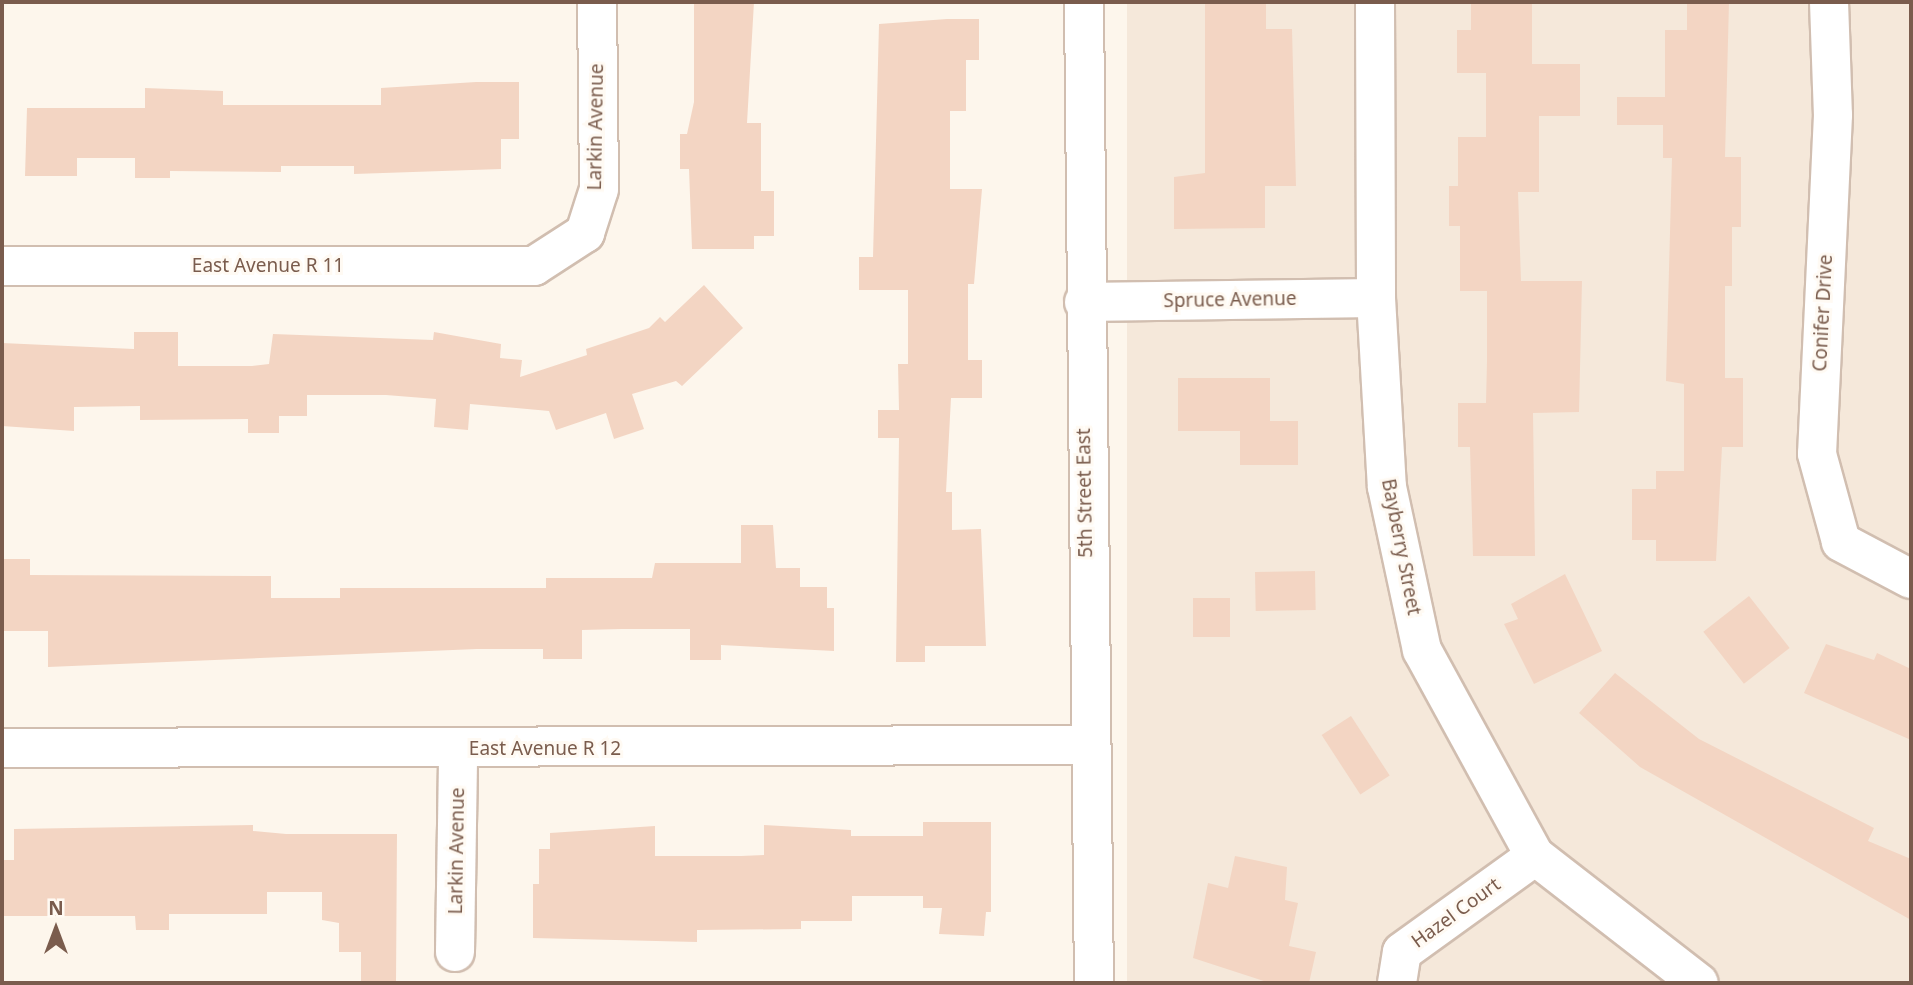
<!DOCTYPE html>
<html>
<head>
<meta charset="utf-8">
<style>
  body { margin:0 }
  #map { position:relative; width:1913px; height:985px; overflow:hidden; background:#fdf6ec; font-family:"Noto Sans",sans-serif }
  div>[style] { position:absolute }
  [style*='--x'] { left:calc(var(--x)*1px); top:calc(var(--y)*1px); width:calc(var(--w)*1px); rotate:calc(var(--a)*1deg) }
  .residential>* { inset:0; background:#f5e8da; transform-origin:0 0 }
  .building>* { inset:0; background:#f3d5c3; transform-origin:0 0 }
  .roads { filter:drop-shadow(2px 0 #d1beb0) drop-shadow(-2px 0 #d1beb0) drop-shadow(0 2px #d1beb0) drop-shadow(0 -2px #d1beb0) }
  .minor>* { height:38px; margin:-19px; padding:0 19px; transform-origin:19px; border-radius:19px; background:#fff }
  span { translate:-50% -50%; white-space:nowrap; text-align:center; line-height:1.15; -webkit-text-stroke:6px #fffaf3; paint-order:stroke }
  .street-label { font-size:19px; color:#7a5c4d }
  .frame { position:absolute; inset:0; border:4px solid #7a5c4d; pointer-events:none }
  .north { position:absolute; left:21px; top:894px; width:70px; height:70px; -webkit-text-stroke:5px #fffaf3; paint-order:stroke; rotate:0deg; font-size:19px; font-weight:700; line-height:28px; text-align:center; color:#7a5c4d }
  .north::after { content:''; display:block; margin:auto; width:24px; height:32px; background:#7a5c4d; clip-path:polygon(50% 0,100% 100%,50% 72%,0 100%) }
</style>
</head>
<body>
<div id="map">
  <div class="residential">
    <div style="left:1127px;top:2px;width:784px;height:981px"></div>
  </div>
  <div class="building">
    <div style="clip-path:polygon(694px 2px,754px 2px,747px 123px,761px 123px,761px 191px,774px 191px,774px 236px,754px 236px,754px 249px,692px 249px,689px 169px,680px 169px,680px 134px,687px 134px,694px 102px)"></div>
    <div style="clip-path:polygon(1205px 2px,1266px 2px,1266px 29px,1292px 29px,1296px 186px,1265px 186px,1265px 228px,1174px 229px,1174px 177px,1205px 173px)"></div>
    <div style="clip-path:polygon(1471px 2px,1532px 2px,1532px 64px,1580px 64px,1580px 116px,1539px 116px,1539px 192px,1518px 192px,1521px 281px,1582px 281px,1579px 412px,1533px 413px,1535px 556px,1473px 556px,1470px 447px,1458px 447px,1458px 403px,1486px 403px,1487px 361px,1487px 291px,1460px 291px,1460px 226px,1449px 226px,1449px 186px,1458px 186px,1458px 137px,1486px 137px,1486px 73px,1457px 73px,1457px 30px,1471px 30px)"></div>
    <div style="clip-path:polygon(1687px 2px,1729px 2px,1725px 157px,1741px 157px,1741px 227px,1732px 227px,1732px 286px,1725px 286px,1725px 378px,1743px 378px,1743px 447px,1722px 447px,1716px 561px,1656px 561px,1656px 540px,1632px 540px,1632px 489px,1656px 489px,1656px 471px,1684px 471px,1684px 384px,1666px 381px,1672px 158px,1663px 158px,1663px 125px,1617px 125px,1617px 97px,1665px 97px,1665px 30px,1687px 30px)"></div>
    <div style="clip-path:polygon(947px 19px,979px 19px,979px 60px,966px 60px,966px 111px,950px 111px,950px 189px,982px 189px,974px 284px,968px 284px,968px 360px,982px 360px,982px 398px,951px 398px,946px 492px,952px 492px,952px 530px,981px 529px,986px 646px,925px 646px,925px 662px,896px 662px,899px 438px,878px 438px,878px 410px,899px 410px,898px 364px,908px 364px,908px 290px,859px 290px,859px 257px,873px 257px,879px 24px)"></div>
    <div style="clip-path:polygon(476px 82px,519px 82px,519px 139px,501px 139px,501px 169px,354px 174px,354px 166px,281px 166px,281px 172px,170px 171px,170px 178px,135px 178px,135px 158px,77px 158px,77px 176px,25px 176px,27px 108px,145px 108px,145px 88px,223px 91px,223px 105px,381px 105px,381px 88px)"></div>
    <div style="clip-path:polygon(704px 285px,743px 328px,682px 386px,676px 381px,632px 394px,644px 429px,614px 439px,606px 413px,556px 430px,549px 411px,470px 404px,468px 430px,434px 427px,436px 399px,386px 395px,307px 395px,307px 416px,279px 416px,279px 433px,248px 433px,248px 419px,140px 420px,140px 406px,74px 407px,74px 431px,2px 426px,2px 343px,134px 349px,134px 332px,178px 332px,178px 366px,252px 366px,269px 364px,273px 334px,433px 340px,434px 332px,501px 344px,500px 358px,522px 360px,520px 377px,587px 355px,586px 349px,649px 328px,660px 317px,665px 322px)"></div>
    <div style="clip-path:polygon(1178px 378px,1270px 378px,1270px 421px,1298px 421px,1298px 465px,1240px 465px,1240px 431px,1178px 431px)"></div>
    <div style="clip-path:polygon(741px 525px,773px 525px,776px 568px,800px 568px,800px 587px,827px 587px,827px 608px,834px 608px,834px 651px,721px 645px,721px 660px,690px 660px,690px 629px,622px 629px,582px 630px,582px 659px,543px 659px,543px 649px,477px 649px,48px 667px,48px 631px,2px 631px,2px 559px,30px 559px,30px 575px,271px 576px,271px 598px,340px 598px,340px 588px,546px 588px,546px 578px,652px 578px,655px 563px,741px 563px)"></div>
    <div style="left:1315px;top:571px;width:39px;height:60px;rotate:89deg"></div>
    <div style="clip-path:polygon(1565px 574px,1602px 651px,1534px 684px,1504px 624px,1518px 619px,1511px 604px)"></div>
    <div style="left:1749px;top:596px;width:66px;height:58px;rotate:52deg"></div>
    <div style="left:1230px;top:598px;width:39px;height:37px;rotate:90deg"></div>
    <div style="clip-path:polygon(1826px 644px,1874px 660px,1877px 653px,1911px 669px,1911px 740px,1804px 693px)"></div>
    <div style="clip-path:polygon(1615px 673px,1699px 739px,1874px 828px,1868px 841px,1911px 859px,1911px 920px,1640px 767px,1579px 713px)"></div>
    <div style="left:1351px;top:716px;width:71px;height:35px;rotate:57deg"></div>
    <div style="clip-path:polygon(923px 822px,991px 822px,991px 912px,986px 912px,984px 936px,939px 934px,942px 908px,923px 908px,923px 896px,852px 896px,852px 921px,801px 921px,801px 929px,697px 930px,697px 942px,533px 938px,533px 884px,539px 884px,539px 849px,550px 849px,550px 833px,655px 826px,655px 856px,741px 856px,764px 855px,764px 825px,851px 830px,851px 836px,923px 836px)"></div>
    <div style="clip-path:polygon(253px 825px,253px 831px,286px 834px,397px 834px,396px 983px,361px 983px,361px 952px,339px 952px,339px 923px,322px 920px,322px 892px,267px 892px,267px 914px,169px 914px,169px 930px,136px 930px,135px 916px,2px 916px,2px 860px,14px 860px,14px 829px)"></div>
    <div style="clip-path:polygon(1235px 856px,1287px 867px,1285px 900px,1298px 903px,1289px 946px,1316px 952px,1309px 983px,1270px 983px,1193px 958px,1208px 883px,1228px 888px)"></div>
  </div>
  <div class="roads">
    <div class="minor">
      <div style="--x:1084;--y:2;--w:981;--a:89.42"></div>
      <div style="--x:1375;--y:2;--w:296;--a:89.8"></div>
      <div style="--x:1376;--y:298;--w:189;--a:86.7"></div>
      <div style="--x:1387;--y:487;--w:167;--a:77.9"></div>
      <div style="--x:1422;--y:650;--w:235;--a:61.3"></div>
      <div style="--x:1535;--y:856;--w:207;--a:37.8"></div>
      <div style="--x:1829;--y:2;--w:113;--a:88"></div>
      <div style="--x:1833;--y:115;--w:339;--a:92.7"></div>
      <div style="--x:1817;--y:454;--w:91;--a:74.7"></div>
      <div style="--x:1841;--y:542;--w:79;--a:27.9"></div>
      <div style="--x:2;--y:266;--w:532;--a:0"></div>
      <div style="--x:534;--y:266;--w:61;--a:-32.9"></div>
      <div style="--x:585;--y:233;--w:46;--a:-72.3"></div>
      <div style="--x:599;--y:189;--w:187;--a:-90.6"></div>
      <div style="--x:1084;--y:302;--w:292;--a:-0.8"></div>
      <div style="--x:2;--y:748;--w:1086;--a:-0.16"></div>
      <div style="--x:455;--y:952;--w:202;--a:-89.1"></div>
      <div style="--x:1397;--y:983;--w:31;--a:-81"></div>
      <div style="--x:1402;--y:952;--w:164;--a:-35.8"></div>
    </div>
  </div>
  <div class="street-label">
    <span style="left:596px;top:127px;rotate:-89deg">Larkin Avenue</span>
    <span style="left:268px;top:266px">East Avenue R 11</span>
    <span style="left:1230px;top:300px;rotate:-1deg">Spruce Avenue</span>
    <span style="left:1823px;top:313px;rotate:-87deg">Conifer Drive</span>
    <span style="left:1085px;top:493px;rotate:-91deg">5th Street East</span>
    <span style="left:1401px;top:547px;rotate:79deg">Bayberry Street</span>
    <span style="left:545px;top:749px">East Avenue R 12</span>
    <span style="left:457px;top:851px;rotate:-89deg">Larkin Avenue</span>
    <span style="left:1456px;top:913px;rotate:-36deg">Hazel Court</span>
  </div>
  <div class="frame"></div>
  <div class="north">N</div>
</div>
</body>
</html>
